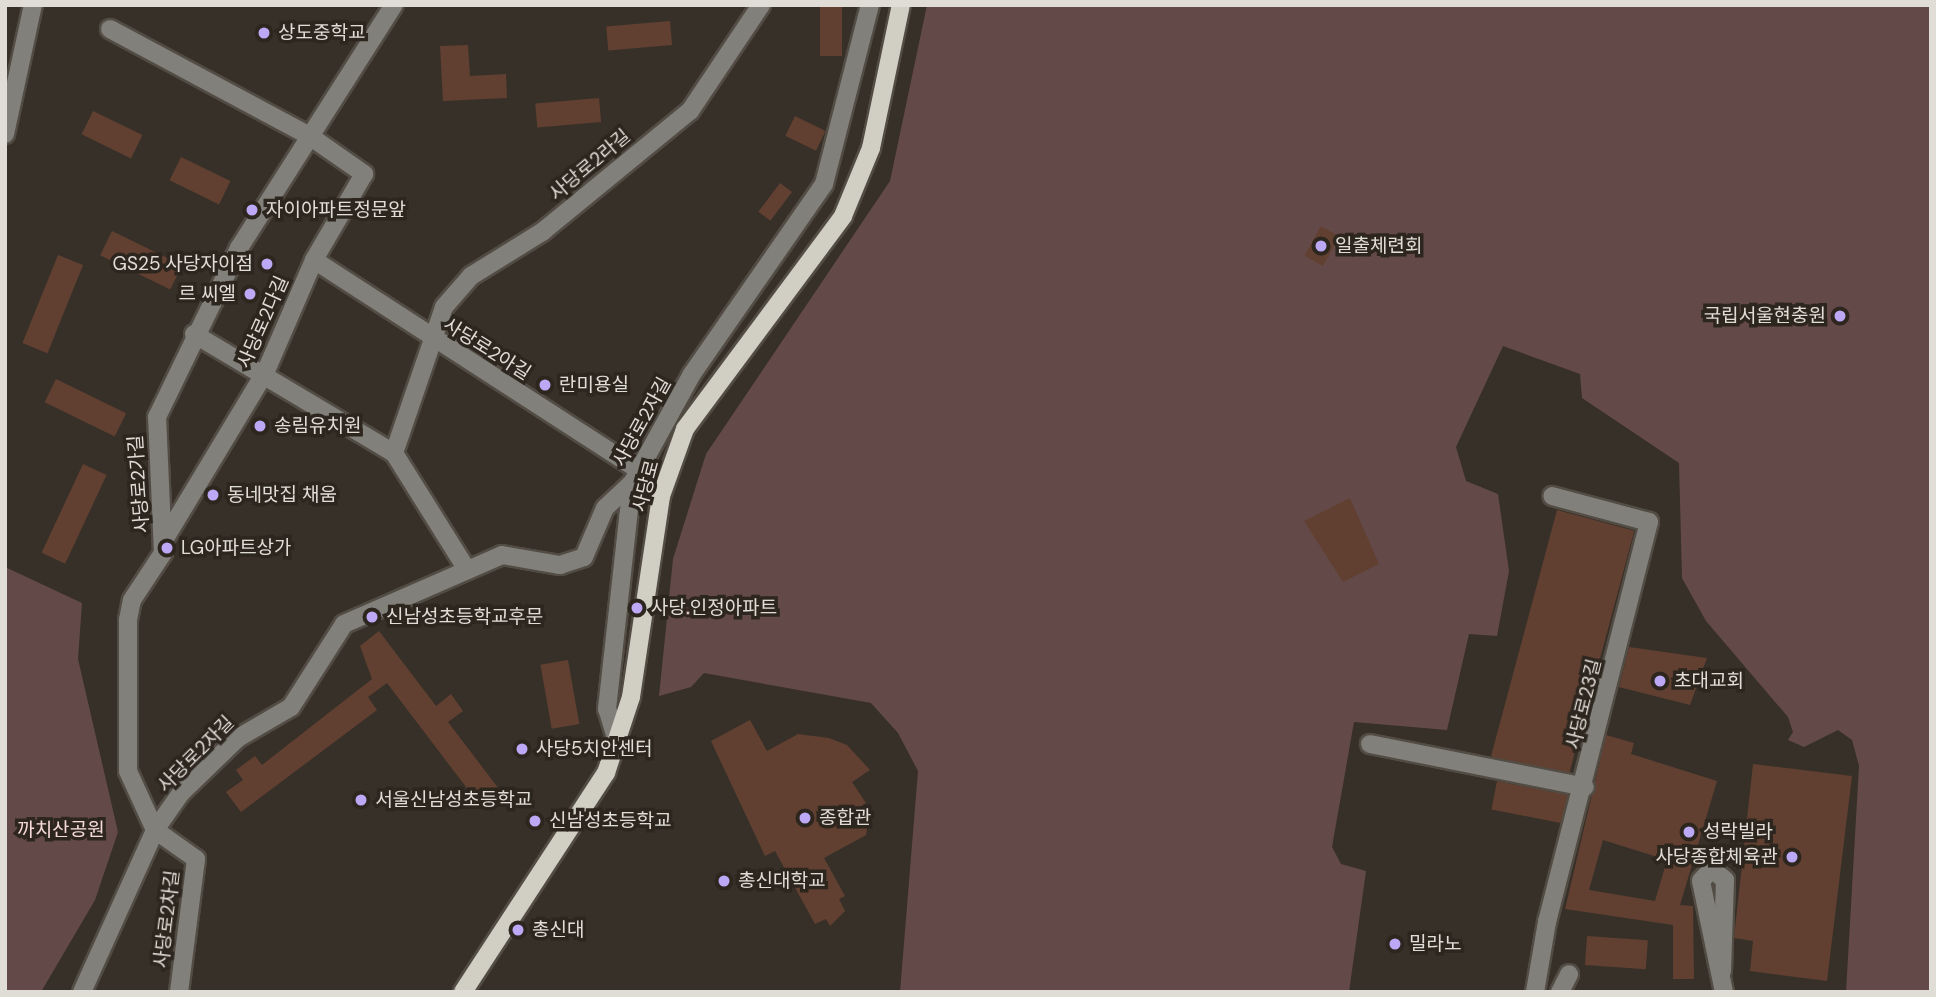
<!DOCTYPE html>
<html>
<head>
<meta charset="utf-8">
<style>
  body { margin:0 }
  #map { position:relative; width:1936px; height:997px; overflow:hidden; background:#373028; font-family:"DM Sans","Noto Sans KR",sans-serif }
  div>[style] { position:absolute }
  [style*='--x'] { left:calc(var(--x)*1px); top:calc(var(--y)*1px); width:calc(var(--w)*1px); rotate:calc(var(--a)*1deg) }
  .green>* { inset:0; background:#644949 }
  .building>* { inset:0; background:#614031; transform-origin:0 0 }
  .roads { filter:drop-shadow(2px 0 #524c44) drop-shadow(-2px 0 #524c44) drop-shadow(0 2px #524c44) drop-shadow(0 -2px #524c44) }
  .minor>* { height:18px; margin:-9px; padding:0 9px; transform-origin:9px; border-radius:9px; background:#81807b }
  .major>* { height:18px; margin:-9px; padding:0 9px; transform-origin:9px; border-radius:9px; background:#d1cfc4 }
  .dots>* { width:19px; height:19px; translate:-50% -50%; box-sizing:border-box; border:4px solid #2d261e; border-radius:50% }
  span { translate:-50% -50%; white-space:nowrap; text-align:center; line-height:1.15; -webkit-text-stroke:7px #2d261e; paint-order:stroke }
  .poi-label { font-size:19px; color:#e0dcd6 }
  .left { translate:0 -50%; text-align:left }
  .right { translate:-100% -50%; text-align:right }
  .street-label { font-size:19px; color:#e0dcd6 }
  .park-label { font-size:19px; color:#f7dada }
  .frame { position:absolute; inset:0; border:7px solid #e0dcd6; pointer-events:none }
</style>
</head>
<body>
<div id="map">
  <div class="green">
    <div style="clip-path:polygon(927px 5px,1931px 5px,1931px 992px,1846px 992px,1859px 766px,1852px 740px,1838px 730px,1804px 747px,1788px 740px,1793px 732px,1788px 717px,1706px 621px,1682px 578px,1679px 463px,1582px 398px,1580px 374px,1503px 346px,1456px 447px,1466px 481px,1498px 494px,1509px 571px,1497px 636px,1469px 634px,1447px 730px,1354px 722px,1332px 847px,1341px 864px,1366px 871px,1349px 992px,900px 992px,918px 771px,898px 733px,871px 703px,704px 673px,691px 687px,659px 696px,673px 559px,706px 454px,890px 181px)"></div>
    <div style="clip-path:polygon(5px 567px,82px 603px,78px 659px,118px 832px,95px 900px,41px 992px,5px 992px)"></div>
  </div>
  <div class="building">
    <div style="left:820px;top:5px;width:22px;height:51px"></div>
    <div style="left:670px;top:21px;width:24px;height:64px;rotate:85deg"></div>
    <div style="clip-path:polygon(468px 45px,470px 76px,506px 74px,507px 98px,443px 101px,440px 46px)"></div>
    <div style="left:599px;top:98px;width:24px;height:64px;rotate:85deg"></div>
    <div style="left:93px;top:111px;width:55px;height:26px;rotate:26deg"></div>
    <div style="left:795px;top:116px;width:34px;height:22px;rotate:26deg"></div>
    <div style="left:181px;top:157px;width:55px;height:26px;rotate:26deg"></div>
    <div style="left:780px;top:183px;width:15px;height:36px;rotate:37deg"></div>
    <div style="left:1321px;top:226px;width:21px;height:34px;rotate:29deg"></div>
    <div style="left:112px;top:231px;width:78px;height:27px;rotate:26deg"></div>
    <div style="left:58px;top:255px;width:27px;height:95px;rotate:22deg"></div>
    <div style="left:56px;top:379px;width:78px;height:26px;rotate:26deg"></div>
    <div style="left:83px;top:464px;width:26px;height:98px;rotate:25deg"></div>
    <div style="clip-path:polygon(1350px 498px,1379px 564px,1343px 582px,1304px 521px)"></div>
    <div style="left:1557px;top:510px;width:80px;height:255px;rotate:15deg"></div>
    <div style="clip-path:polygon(379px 631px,436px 706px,451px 694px,463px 711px,448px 722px,502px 793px,482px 808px,387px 683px,368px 697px,377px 710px,241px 812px,226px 792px,243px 780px,236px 770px,255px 756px,262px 765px,372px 679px,360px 646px)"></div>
    <div style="clip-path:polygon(1629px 647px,1707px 658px,1690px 705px,1619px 687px)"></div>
    <div style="left:568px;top:660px;width:65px;height:28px;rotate:80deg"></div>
    <div style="clip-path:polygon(750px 720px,767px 751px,798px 734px,829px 738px,847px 745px,870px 770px,852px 782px,866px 803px,858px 808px,868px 823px,866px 835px,824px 858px,845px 896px,839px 899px,845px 911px,830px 926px,826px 919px,815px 924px,775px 851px,765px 856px,711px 741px)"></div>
    <div style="clip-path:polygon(evenodd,1606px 735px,1634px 743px,1631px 754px,1717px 781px,1680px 905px,1693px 906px,1694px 979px,1673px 979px,1673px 925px,1565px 909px,1606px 735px,1603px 840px,1667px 860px,1655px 901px,1589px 890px,1603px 840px)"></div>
    <div style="clip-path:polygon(1753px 764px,1852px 776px,1827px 981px,1750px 971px,1753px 941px,1734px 938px)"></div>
    <div style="left:1497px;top:781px;width:72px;height:29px;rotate:11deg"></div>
    <div style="left:1587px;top:936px;width:61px;height:29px;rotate:4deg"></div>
  </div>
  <div class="roads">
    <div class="minor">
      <div style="--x:110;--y:29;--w:228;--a:28.2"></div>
      <div style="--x:311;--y:137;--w:65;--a:34.9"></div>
      <div style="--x:364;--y:174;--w:99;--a:120.2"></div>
      <div style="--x:314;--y:260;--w:121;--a:113.4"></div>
      <div style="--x:266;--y:371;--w:194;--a:121.1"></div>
      <div style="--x:5;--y:134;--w:132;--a:-77.8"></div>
      <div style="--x:314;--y:260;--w:388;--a:32.9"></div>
      <div style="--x:194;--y:334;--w:233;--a:30.8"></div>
      <div style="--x:394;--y:453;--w:138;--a:58"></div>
      <div style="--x:394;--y:453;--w:154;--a:-71.1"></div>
      <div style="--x:444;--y:307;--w:41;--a:-48.9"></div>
      <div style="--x:471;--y:276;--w:84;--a:-31.8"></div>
      <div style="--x:542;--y:232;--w:191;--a:-39.3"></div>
      <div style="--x:690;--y:111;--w:128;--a:-56.2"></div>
      <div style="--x:617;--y:741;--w:34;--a:-107"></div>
      <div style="--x:607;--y:709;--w:227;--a:-83.7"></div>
      <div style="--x:1370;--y:744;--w:219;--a:11.3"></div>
      <div style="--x:1722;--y:971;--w:91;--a:-88.1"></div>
      <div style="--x:1725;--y:880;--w:17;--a:-140"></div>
      <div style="--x:1712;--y:869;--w:16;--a:133"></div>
      <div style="--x:1701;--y:881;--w:113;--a:78.3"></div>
      <div style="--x:82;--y:992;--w:178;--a:-65.7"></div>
      <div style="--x:155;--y:830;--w:45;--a:-54.9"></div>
      <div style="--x:181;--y:793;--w:79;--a:-44"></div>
      <div style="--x:238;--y:738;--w:61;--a:-30.3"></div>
      <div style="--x:291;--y:707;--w:98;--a:-57.4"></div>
      <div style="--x:344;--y:624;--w:172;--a:-23.6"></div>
      <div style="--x:502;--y:555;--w:59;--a:9.8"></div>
      <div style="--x:560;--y:565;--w:25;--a:-18"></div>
      <div style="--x:584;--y:557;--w:53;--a:-66.8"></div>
      <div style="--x:605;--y:508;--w:37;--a:-43"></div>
      <div style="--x:632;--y:483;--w:124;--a:-61.2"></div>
      <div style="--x:692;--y:374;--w:231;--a:-55.2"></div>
      <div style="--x:824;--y:184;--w:185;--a:-75.6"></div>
      <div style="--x:179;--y:992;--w:134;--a:-82.7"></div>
      <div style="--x:196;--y:859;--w:50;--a:-144.7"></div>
      <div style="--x:155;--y:830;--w:65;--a:-114.6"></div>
      <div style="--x:128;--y:771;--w:151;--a:-90"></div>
      <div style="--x:128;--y:620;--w:20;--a:-79"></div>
      <div style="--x:132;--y:600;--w:56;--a:-56.6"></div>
      <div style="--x:163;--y:553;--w:136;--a:-92.5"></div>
      <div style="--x:157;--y:417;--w:188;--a:-64.1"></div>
      <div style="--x:239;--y:248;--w:288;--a:-57.5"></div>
      <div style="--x:1535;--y:992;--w:71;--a:-80.3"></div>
      <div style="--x:1547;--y:922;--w:413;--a:-75.7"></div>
      <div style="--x:1649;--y:522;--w:100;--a:-165"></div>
      <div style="--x:1560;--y:992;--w:20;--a:-63"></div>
    </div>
    <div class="major">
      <div style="--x:463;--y:992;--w:262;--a:-56.9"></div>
      <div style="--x:606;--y:773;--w:80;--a:-71.8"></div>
      <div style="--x:631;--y:697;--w:203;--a:-81.5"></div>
      <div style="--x:661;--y:496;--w:71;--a:-70.3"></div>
      <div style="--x:685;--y:429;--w:265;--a:-53.4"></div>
      <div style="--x:843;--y:216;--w:74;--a:-67.6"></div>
      <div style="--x:871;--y:148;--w:146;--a:-78.2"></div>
    </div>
  </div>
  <div class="dots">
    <div style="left:264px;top:33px;background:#bca9f5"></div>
    <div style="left:252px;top:210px;background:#bca9f5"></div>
    <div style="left:1321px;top:246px;background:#bca9f5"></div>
    <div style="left:267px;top:264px;background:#bca9f5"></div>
    <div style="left:250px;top:294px;background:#bca9f5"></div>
    <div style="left:1840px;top:316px;background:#bca9f5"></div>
    <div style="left:545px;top:385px;background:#bca9f5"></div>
    <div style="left:260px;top:426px;background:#bca9f5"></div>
    <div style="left:213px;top:495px;background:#bca9f5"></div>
    <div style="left:167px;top:548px;background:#bca9f5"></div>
    <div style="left:637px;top:608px;background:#bca9f5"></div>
    <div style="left:372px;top:617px;background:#bca9f5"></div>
    <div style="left:1660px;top:681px;background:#bca9f5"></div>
    <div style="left:522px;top:749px;background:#bca9f5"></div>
    <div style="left:361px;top:800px;background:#bca9f5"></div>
    <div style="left:805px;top:818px;background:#bca9f5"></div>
    <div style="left:535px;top:821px;background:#bca9f5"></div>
    <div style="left:1689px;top:832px;background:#bca9f5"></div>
    <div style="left:1792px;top:857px;background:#bca9f5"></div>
    <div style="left:724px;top:881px;background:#bca9f5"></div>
    <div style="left:518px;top:930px;background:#bca9f5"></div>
    <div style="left:1395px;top:944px;background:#bca9f5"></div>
  </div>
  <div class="poi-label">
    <span class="left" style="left:278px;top:33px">상도중학교</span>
    <span class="left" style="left:266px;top:210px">자이아파트정문앞</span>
    <span class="left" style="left:1335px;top:246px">일출체련회</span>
    <span class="right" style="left:253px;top:264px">GS25 사당자이점</span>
    <span class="right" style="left:236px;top:294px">르 씨엘</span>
    <span class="right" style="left:1826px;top:316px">국립서울현충원</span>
    <span class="left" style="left:559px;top:385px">란미용실</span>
    <span class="left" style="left:274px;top:426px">송림유치원</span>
    <span class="left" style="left:227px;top:495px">동네맛집 채움</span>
    <span class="left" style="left:181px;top:548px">LG아파트상가</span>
    <span class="left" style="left:651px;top:608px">사당.인정아파트</span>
    <span class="left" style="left:386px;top:617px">신남성초등학교후문</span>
    <span class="left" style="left:1674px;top:681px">초대교회</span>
    <span class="left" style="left:536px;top:749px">사당5치안센터</span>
    <span class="left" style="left:375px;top:800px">서울신남성초등학교</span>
    <span class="left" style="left:819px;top:818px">종합관</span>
    <span class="left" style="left:549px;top:821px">신남성초등학교</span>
    <span class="left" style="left:1703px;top:832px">성락빌라</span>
    <span class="right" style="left:1778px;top:857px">사당종합체육관</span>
    <span class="left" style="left:738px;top:881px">총신대학교</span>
    <span class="left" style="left:532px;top:930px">총신대</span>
    <span class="left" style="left:1409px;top:944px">밀라노</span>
  </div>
  <div class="street-label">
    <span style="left:590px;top:165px;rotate:-40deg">사당로2라길</span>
    <span style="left:263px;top:322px;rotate:-66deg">사당로2다길</span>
    <span style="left:487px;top:349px;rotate:32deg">사당로2아길</span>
    <span style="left:642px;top:422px;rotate:-61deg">사당로2자길</span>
    <span style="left:139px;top:484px;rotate:-94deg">사당로2가길</span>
    <span style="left:646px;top:486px;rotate:-75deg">사당로</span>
    <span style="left:1584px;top:704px;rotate:-76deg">사당로23길</span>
    <span style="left:196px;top:754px;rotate:-45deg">사당로2자길</span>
    <span style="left:167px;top:919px;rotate:-83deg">사당로2차길</span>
  </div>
  <div class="park-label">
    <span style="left:61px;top:830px">까치산공원</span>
  </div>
  <div class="frame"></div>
</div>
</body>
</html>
